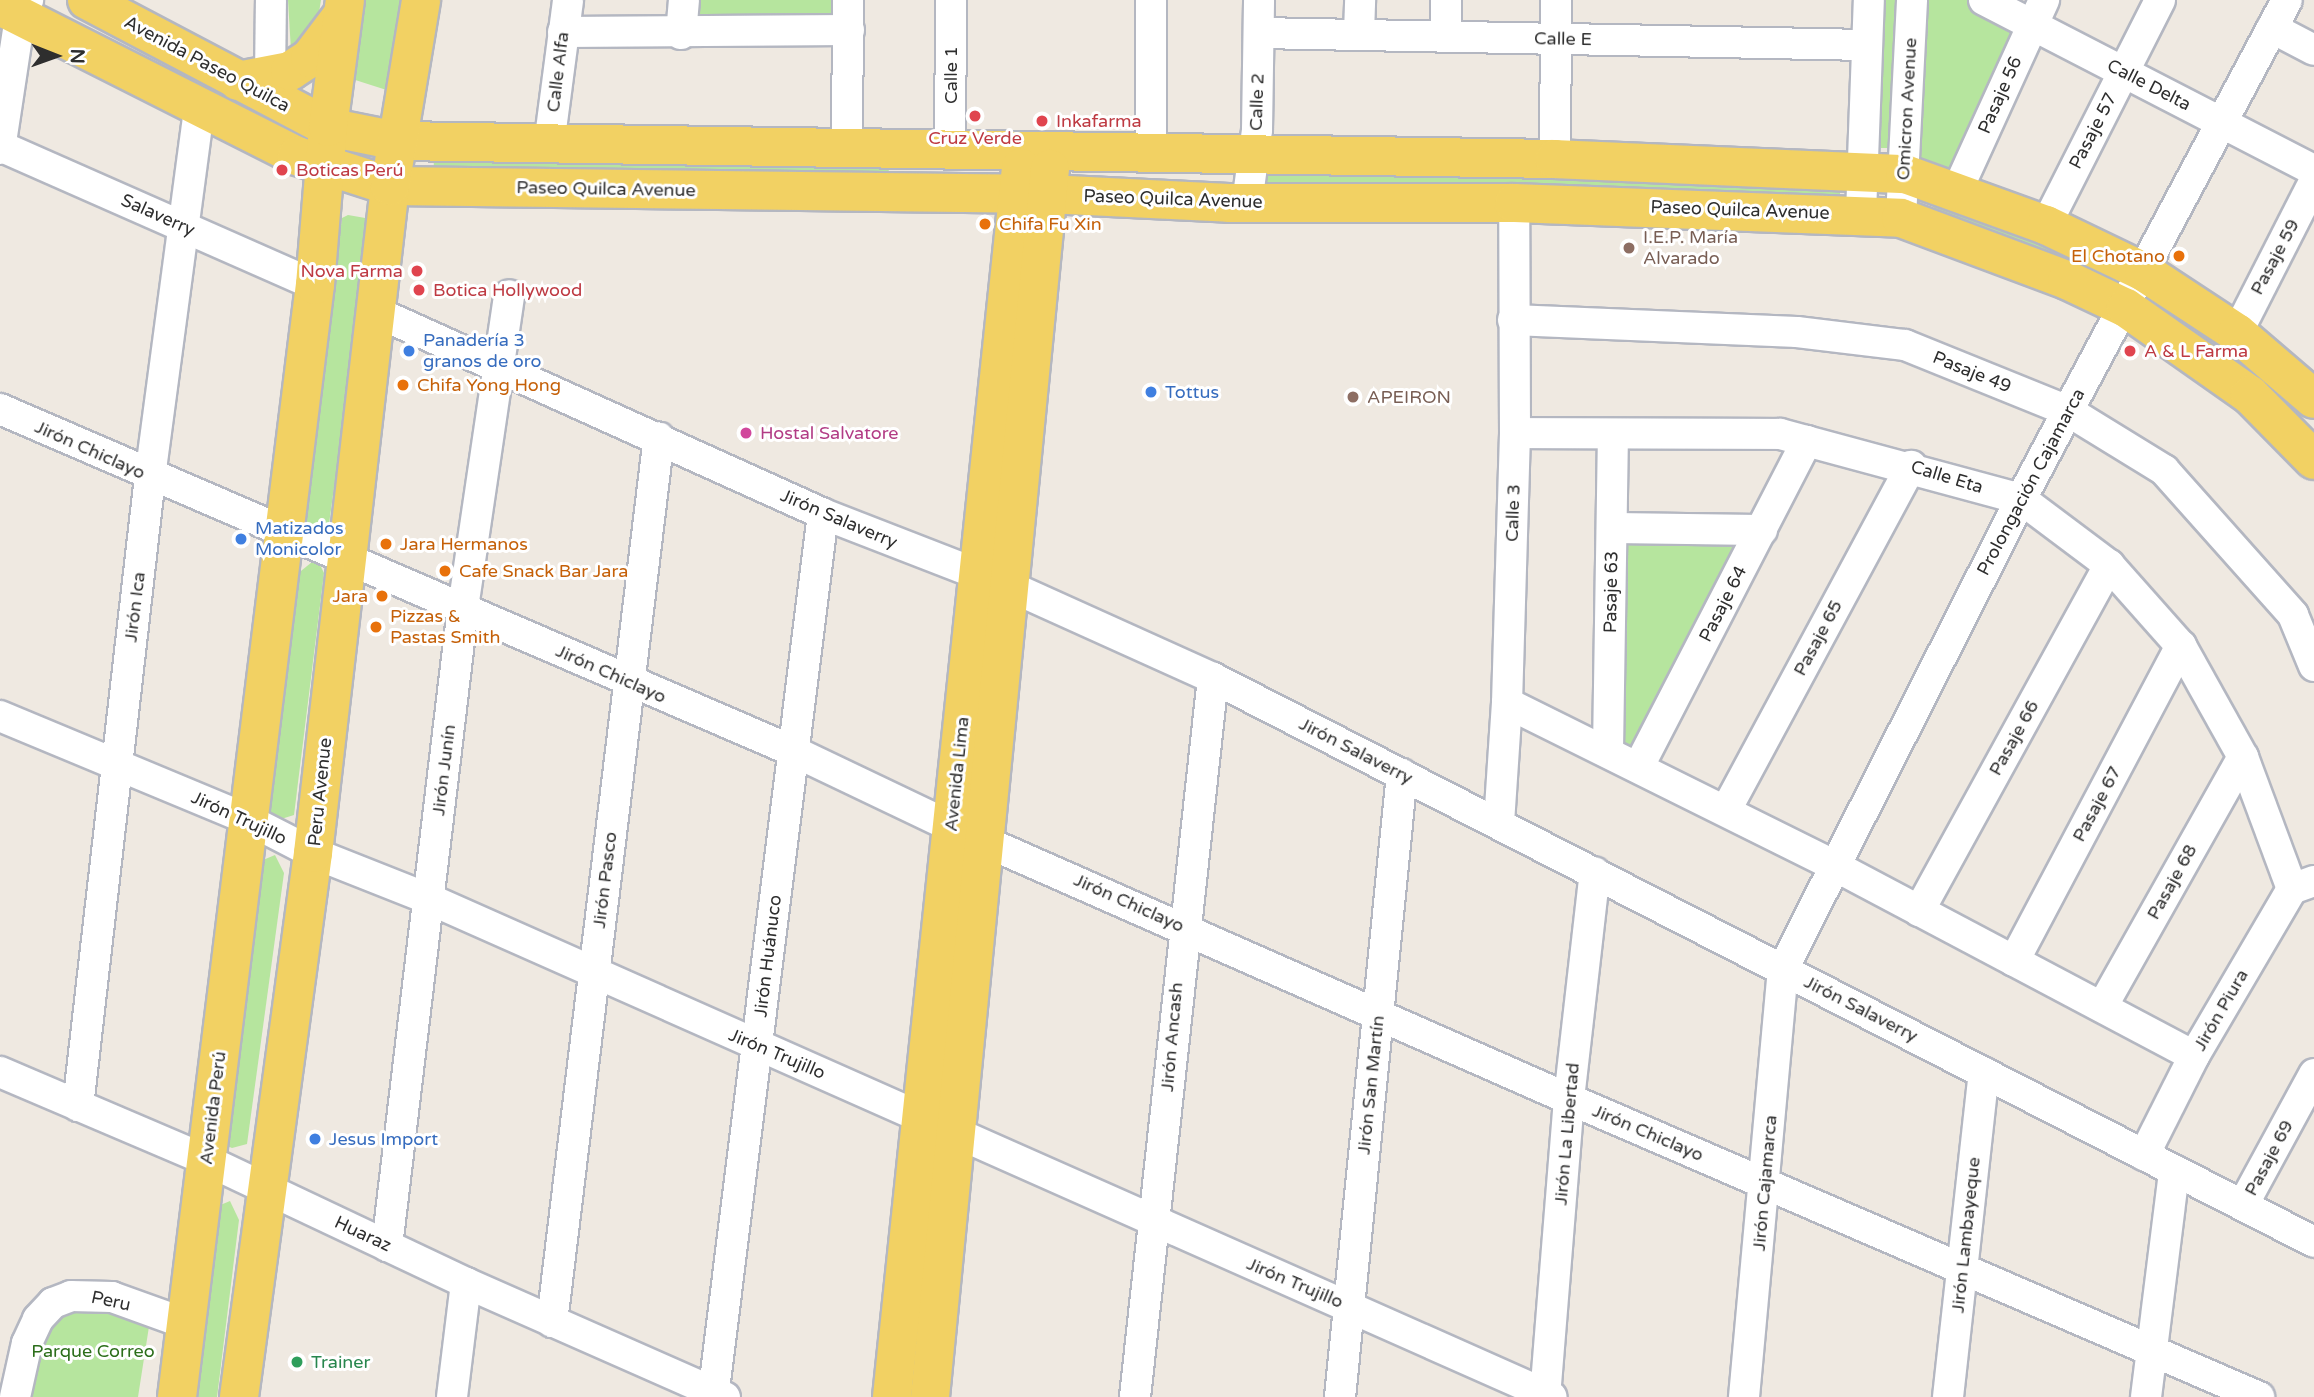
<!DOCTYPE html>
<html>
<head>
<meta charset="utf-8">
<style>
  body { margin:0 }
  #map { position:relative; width:2314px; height:1397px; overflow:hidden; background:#efe9e1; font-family:"Varela Round",sans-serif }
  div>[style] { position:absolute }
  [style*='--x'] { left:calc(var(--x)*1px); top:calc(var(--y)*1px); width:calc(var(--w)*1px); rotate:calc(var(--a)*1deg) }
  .green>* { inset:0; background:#b6e59e; transform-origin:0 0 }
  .roads { filter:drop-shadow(2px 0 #b4b7c1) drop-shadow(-2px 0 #b4b7c1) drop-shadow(0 2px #b4b7c1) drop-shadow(0 -2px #b4b7c1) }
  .minor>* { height:30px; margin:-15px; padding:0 15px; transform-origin:15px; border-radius:15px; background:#fff }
  .major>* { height:38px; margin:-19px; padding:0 19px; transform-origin:19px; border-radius:19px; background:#f2d163 }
  .dots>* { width:19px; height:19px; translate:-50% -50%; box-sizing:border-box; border:4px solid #fff; border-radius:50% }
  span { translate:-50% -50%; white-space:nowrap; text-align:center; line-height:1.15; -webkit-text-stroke:6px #fff; paint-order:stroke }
  .street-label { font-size:18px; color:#2e2e2e }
  .health-label { font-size:18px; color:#be3a42 }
  .left { translate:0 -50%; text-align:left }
  .right { translate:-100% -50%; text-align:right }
  .food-label { font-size:18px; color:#c56008 }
  .education-label { font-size:18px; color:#785e54 }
  .shop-label { font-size:18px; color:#366cbe }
  .hotel-label { font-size:18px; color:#b23c85 }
  .park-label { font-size:18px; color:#2c6e1b }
  .leisure-label { font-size:18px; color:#27864d }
  .north { position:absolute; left:21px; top:21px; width:70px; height:70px; -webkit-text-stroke:5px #fff; paint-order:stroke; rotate:91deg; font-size:19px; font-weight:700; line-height:28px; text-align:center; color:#2e2e2e }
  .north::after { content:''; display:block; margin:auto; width:24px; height:32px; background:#2e2e2e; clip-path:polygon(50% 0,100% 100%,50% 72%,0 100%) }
</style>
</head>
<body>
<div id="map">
  <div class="green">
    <div style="clip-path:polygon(288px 0,321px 0,318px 19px,291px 51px)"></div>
    <div style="clip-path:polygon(359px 0,407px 0,399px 94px,349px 78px)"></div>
    <div style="left:698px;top:0;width:142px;height:22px"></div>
    <div style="left:1881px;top:0;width:22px;height:148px"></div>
    <div style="clip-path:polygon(1925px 0,1970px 0,2027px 29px,1959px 180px,1916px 166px)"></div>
    <div style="left:434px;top:151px;width:455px;height:25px;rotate:1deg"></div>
    <div style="clip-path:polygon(1263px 162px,1840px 182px,1840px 204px,1257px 192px)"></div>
    <div style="clip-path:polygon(1938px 193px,2119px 268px,2110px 287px,1931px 217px)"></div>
    <div style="clip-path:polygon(348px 215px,371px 219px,329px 524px,313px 528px,302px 516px,342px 218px)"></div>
    <div style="clip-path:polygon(1623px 536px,1750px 540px,1635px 756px,1618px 749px)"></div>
    <div style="clip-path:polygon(312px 562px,319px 563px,324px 573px,294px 815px,278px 820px,265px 810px,296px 575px)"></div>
    <div style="clip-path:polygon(275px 855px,284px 873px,247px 1144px,232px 1148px,225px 1145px,263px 860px)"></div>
    <div style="clip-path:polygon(230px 1201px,239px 1220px,217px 1397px,191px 1397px,218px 1206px)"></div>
    <div style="clip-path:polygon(106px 1303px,150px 1320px,138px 1397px,17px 1397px,28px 1349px,68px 1306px)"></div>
  </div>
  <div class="roads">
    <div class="minor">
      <div style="--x:1984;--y:0;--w:371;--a:27.3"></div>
      <div style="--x:2272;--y:28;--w:47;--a:27.6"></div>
      <div style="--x:563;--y:32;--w:286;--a:-0.4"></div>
      <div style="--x:1259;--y:33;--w:608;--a:1.13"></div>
      <div style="--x:1359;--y:33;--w:33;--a:-88"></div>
      <div style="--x:681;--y:34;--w:34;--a:-85"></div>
      <div style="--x:1446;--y:35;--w:35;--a:-90"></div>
      <div style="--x:270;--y:78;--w:78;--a:-89.3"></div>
      <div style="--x:549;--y:145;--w:146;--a:-82.5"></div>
      <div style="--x:0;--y:146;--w:344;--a:23.8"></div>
      <div style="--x:0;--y:149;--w:134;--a:-81.4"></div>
      <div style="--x:20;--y:16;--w:18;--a:-63"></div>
      <div style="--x:847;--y:149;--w:149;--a:-89.6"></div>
      <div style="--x:950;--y:149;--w:149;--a:-89.6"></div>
      <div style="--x:1151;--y:153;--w:153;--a:-90"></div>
      <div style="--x:1555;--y:159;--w:159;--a:-89.6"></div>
      <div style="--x:1957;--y:191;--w:210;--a:-65.5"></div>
      <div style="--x:1247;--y:203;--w:74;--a:-82.2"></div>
      <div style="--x:1257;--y:130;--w:130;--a:-89.1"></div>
      <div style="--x:1861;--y:214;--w:214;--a:-87.9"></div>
      <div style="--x:1901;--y:218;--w:218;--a:-87.1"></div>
      <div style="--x:2046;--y:225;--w:252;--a:-63.1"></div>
      <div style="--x:374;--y:311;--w:493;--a:24.3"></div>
      <div style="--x:823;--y:514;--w:199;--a:21.2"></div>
      <div style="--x:1009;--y:586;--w:224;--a:24.3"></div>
      <div style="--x:1213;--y:678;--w:1237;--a:27.12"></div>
      <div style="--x:1513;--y:320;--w:284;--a:2.4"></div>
      <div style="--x:1797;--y:332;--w:109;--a:6.9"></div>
      <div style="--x:1905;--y:345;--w:176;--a:22"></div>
      <div style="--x:2068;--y:411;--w:113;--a:31.6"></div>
      <div style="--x:2164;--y:470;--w:194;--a:48.3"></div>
      <div style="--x:2293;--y:615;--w:55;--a:67.6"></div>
      <div style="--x:2237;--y:333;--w:169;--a:-63"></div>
      <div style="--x:0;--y:409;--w:864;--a:23.33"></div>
      <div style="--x:793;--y:751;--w:176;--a:25.5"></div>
      <div style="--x:952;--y:827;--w:674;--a:23.79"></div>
      <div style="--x:1569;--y:1099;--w:752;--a:23.36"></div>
      <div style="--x:1515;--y:433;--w:265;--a:0.2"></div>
      <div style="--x:1780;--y:434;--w:250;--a:15.1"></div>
      <div style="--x:2021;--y:499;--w:110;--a:36.9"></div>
      <div style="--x:2109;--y:565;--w:108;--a:48.4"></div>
      <div style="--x:2181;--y:646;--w:127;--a:60.8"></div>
      <div style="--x:2243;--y:757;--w:141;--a:69.6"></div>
      <div style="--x:1612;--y:528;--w:150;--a:0.8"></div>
      <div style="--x:1507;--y:703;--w:366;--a:26.4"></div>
      <div style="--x:1835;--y:866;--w:406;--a:27.9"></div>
      <div style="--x:0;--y:716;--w:268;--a:22.6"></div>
      <div style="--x:247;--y:819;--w:74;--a:27.3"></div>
      <div style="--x:313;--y:853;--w:125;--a:21.6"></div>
      <div style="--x:429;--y:899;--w:1228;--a:23.92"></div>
      <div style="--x:1608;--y:750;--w:316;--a:-89.1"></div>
      <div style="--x:1639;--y:766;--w:366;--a:-62.7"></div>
      <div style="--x:1726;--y:810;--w:391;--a:-61.7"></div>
      <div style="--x:1499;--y:823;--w:120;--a:-86.2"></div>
      <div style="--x:1507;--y:703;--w:270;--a:-88.3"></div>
      <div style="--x:1515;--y:433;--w:230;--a:-90.2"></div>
      <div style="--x:1919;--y:911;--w:395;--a:-61.2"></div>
      <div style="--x:2014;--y:961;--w:357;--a:-62.1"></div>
      <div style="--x:2102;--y:1007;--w:287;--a:-60.6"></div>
      <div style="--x:0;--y:1072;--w:224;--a:23.1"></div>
      <div style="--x:206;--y:1160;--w:288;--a:25.3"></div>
      <div style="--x:466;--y:1283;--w:283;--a:23.8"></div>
      <div style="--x:78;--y:1106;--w:633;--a:-83.47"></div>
      <div style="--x:150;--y:477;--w:372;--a:-82.4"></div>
      <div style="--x:2144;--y:1155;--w:111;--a:-63.2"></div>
      <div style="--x:2194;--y:1056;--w:194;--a:-59.6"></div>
      <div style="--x:2292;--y:889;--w:23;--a:-20"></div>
      <div style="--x:2243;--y:1205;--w:149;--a:-61.5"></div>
      <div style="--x:387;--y:1246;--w:643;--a:-83.21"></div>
      <div style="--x:463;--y:608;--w:316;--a:-81.6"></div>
      <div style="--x:552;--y:1322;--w:891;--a:-83.11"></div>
      <div style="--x:15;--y:1397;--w:55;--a:-77.5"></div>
      <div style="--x:27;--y:1343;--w:26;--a:-65"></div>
      <div style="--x:38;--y:1319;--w:22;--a:-47"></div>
      <div style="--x:53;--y:1303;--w:19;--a:-21"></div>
      <div style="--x:71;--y:1296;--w:41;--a:1.4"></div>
      <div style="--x:112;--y:1297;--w:80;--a:19.8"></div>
      <div style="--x:452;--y:1397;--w:115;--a:-83"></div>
      <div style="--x:713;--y:1397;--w:890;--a:-82.9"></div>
      <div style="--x:1135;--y:1397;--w:723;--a:-83.81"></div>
      <div style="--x:1340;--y:1397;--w:626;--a:-84.32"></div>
      <div style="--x:1545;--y:1397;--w:299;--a:-85.4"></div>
      <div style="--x:1569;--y:1099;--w:228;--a:-83.5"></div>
      <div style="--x:1744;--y:1397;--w:430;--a:-84.8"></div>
      <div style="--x:1783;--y:969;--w:527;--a:-63.14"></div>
      <div style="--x:2021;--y:499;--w:565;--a:-61.94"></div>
      <div style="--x:1948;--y:1397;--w:326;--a:-83.7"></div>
      <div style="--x:2146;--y:1397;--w:228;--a:-82.9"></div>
    </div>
    <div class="major">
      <div style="--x:87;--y:0;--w:272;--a:27.8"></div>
      <div style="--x:328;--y:127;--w:70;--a:11.5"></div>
      <div style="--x:397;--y:141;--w:1158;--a:0.89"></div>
      <div style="--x:1555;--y:159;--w:350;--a:2.5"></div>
      <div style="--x:1905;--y:174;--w:150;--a:19.9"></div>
      <div style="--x:2046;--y:225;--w:109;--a:25.6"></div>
      <div style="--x:2144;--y:272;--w:111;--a:33.3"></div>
      <div style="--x:2237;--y:333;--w:101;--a:40.6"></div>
      <div style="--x:0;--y:6;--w:333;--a:26.8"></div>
      <div style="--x:297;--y:156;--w:98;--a:17.9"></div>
      <div style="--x:390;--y:186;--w:657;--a:0.7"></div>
      <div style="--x:1047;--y:194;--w:182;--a:2.8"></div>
      <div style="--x:1229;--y:203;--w:285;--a:0"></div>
      <div style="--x:1514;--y:203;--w:387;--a:2.2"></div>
      <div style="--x:1901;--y:218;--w:177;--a:20.5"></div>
      <div style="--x:2067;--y:280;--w:65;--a:25.4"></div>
      <div style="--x:2126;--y:308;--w:151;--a:35.1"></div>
      <div style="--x:2250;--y:395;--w:91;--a:45.4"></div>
      <div style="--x:238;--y:81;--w:53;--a:-10.9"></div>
      <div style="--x:290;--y:71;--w:24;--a:-33"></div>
      <div style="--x:310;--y:58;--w:51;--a:-52.9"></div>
      <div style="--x:177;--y:1397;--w:1121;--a:-82.93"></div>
      <div style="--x:315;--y:285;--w:159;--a:-85.3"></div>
      <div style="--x:328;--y:127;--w:128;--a:-82.4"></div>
      <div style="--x:239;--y:1397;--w:549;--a:-82.25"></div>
      <div style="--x:313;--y:853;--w:671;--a:-83.41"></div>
      <div style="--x:390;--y:186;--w:189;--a:-80.5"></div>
      <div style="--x:892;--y:1397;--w:1236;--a:-84.01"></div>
      <div style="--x:930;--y:1397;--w:1234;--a:-84.42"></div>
    </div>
  </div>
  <div class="dots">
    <div style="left:975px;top:116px;background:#e0444e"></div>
    <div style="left:1042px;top:121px;background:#e0444e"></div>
    <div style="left:282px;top:170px;background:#e0444e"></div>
    <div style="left:985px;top:224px;background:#e8710a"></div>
    <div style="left:1629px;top:248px;background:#8d6e63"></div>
    <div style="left:2179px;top:256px;background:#e8710a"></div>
    <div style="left:417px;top:271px;background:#e0444e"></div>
    <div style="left:419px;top:290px;background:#e0444e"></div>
    <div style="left:409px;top:351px;background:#3f7fe0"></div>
    <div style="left:2130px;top:351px;background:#e0444e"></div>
    <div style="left:403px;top:385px;background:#e8710a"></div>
    <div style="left:1151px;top:392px;background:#3f7fe0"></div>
    <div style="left:1353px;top:397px;background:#8d6e63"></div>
    <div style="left:746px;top:433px;background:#d1479c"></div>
    <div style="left:241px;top:539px;background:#3f7fe0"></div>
    <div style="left:386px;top:544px;background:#e8710a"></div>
    <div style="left:445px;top:571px;background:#e8710a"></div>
    <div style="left:382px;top:596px;background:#e8710a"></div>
    <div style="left:376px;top:627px;background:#e8710a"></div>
    <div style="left:315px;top:1139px;background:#3f7fe0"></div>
    <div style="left:297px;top:1362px;background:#2e9e5b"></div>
  </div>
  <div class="street-label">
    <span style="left:1563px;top:39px;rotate:1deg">Calle E</span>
    <span style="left:207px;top:64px;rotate:28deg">Avenida Paseo Quilca</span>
    <span style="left:558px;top:72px;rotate:-83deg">Calle Alfa</span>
    <span style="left:951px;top:75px;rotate:-90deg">Calle 1</span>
    <span style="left:2149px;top:85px;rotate:27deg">Calle Delta</span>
    <span style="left:2000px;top:95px;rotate:-66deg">Pasaje 56</span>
    <span style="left:1257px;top:102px;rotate:-88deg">Calle 2</span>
    <span style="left:1907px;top:109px;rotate:-87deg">Omicron Avenue</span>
    <span style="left:2093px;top:131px;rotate:-63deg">Pasaje 57</span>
    <span style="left:606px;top:189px;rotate:1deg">Paseo Quilca Avenue</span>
    <span style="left:1173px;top:199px;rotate:2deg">Paseo Quilca Avenue</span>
    <span style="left:1740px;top:210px;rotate:2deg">Paseo Quilca Avenue</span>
    <span style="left:158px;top:215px;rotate:24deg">Salaverry</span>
    <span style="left:2275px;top:257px;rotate:-62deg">Pasaje 59</span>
    <span style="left:1972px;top:372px;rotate:22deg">Pasaje 49</span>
    <span style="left:90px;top:450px;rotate:24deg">Jirón Chiclayo</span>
    <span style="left:1947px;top:477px;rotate:17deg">Calle Eta</span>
    <span style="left:2031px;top:482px;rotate:-62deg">Prolongación Cajamarca</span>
    <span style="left:1513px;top:513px;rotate:-88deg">Calle 3</span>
    <span style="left:839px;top:519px;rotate:23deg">Jirón Salaverry</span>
    <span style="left:1611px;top:592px;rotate:-89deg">Pasaje 63</span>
    <span style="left:1723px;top:604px;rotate:-63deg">Pasaje 64</span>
    <span style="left:135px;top:607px;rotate:-83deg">Jirón Ica</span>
    <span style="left:1818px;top:638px;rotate:-62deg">Pasaje 65</span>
    <span style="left:611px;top:674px;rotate:24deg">Jirón Chiclayo</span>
    <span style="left:2014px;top:738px;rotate:-61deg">Pasaje 66</span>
    <span style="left:1356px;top:751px;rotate:27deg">Jirón Salaverry</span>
    <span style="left:444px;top:770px;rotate:-83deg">Jirón Junín</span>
    <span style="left:957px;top:774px;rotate:-84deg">Avenida Lima</span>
    <span style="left:320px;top:792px;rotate:-84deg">Peru Avenue</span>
    <span style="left:2097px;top:804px;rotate:-62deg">Pasaje 67</span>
    <span style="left:239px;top:818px;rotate:25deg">Jirón Trujillo</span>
    <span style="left:605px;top:880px;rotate:-83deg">Jirón Pasco</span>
    <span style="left:2172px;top:882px;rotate:-61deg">Pasaje 68</span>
    <span style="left:1129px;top:903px;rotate:24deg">Jirón Chiclayo</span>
    <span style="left:768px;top:956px;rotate:-83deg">Jirón Huánuco</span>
    <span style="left:1861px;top:1009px;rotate:27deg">Jirón Salaverry</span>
    <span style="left:2221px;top:1010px;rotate:-60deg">Jirón Piura</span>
    <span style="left:1172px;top:1037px;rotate:-85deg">Jirón Ancash</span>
    <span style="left:777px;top:1054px;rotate:23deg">Jirón Trujillo</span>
    <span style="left:1371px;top:1085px;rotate:-84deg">Jirón San Martín</span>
    <span style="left:213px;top:1108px;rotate:-83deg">Avenida Perú</span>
    <span style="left:1648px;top:1133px;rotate:23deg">Jirón Chiclayo</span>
    <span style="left:1567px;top:1134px;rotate:-85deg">Jirón La Libertad</span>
    <span style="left:2269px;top:1158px;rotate:-62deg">Pasaje 69</span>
    <span style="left:1765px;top:1183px;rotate:-85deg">Jirón Cajamarca</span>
    <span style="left:363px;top:1234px;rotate:25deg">Huaraz</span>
    <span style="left:1966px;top:1235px;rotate:-84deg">Jirón Lambayeque</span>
    <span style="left:1295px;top:1283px;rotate:23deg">Jirón Trujillo</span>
    <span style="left:111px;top:1301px;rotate:12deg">Peru</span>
  </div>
  <div class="health-label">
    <span class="left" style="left:1056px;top:121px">Inkafarma</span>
    <span style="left:975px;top:138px">Cruz Verde</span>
    <span class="left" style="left:296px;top:170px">Boticas Perú</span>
    <span class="right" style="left:403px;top:271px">Nova Farma</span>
    <span class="left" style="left:433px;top:290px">Botica Hollywood</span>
    <span class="left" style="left:2144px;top:351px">A &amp; L Farma</span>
  </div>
  <div class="food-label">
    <span class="left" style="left:999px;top:224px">Chifa Fu Xin</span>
    <span class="right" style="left:2165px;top:256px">El Chotano</span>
    <span class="left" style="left:417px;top:385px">Chifa Yong Hong</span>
    <span class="left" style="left:400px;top:544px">Jara Hermanos</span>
    <span class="left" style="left:459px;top:571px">Cafe Snack Bar Jara</span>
    <span class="right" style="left:368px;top:596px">Jara</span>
    <span class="left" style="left:390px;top:627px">Pizzas &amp;<br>Pastas Smith</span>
  </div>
  <div class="education-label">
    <span class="left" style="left:1643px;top:248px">I.E.P. María<br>Alvarado</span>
    <span class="left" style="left:1367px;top:397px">APEIRON</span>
  </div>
  <div class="shop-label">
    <span class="left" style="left:423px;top:351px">Panadería 3<br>granos de oro</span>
    <span class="left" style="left:1165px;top:392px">Tottus</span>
    <span class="left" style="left:255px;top:539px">Matizados<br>Monicolor</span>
    <span class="left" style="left:329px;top:1139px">Jesus Import</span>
  </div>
  <div class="hotel-label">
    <span class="left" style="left:760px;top:433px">Hostal Salvatore</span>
  </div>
  <div class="park-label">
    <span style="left:93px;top:1351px">Parque Correo</span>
  </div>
  <div class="leisure-label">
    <span class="left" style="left:311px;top:1362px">Trainer</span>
  </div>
  <div class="north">N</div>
</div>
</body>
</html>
